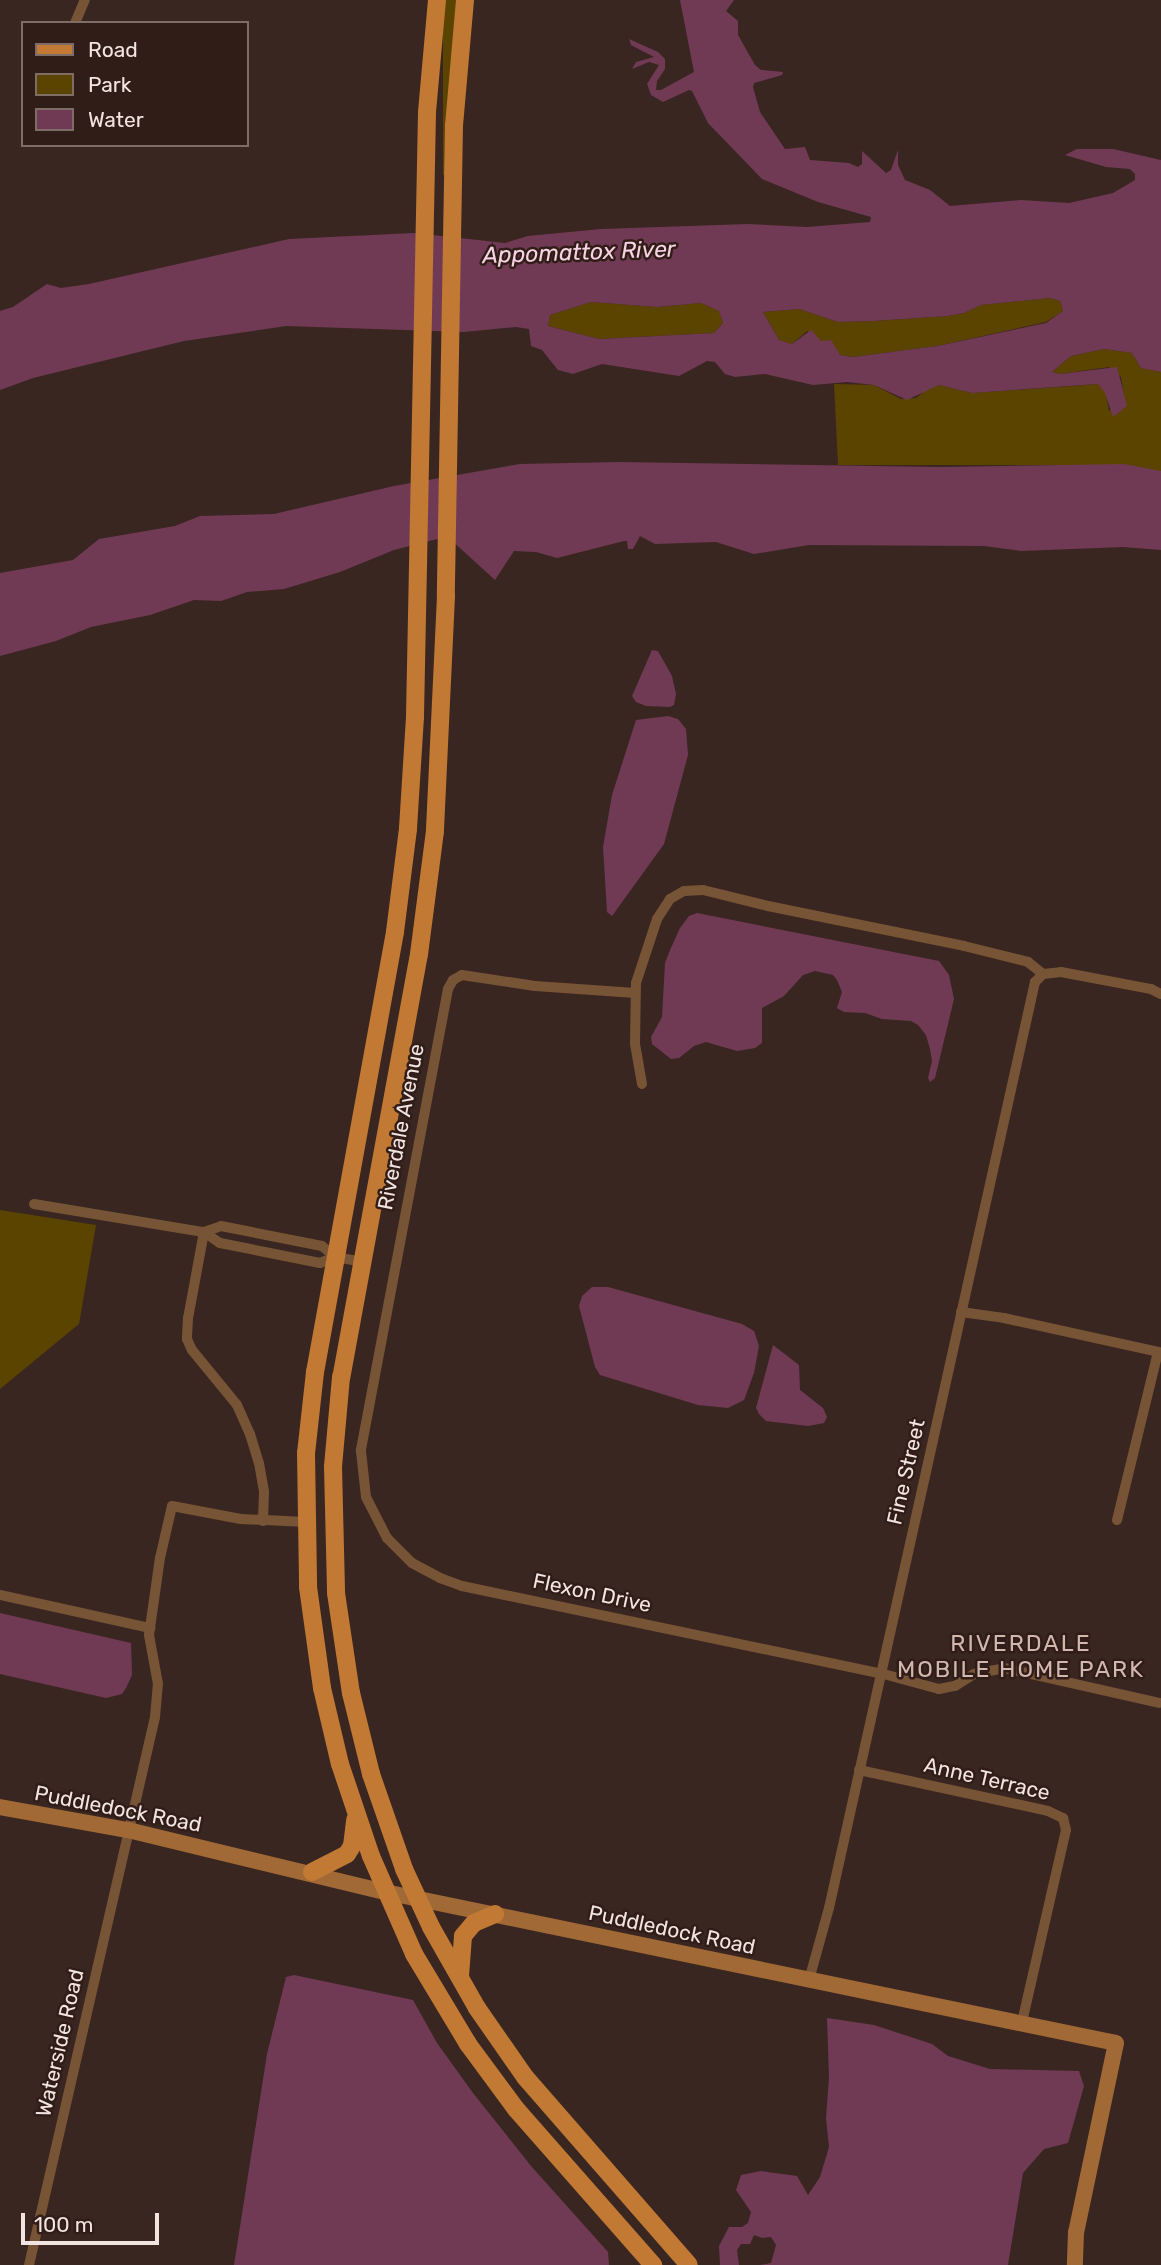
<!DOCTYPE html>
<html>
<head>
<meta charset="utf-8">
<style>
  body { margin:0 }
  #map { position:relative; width:1161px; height:2265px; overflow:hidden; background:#3a2620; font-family:Rubik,sans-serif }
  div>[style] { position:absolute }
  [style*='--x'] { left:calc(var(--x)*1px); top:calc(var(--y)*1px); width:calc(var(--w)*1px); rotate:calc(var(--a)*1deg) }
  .green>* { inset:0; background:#5b4300; transform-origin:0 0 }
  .water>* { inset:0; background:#703a55 }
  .street>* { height:10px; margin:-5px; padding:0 5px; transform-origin:5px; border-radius:5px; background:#775436 }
  .secondary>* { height:16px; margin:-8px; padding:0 8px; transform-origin:8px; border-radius:8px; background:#a16936 }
  .primary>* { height:18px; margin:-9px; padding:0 9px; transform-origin:9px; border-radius:9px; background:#c17934 }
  span { translate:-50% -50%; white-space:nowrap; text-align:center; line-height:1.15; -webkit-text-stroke:5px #301d17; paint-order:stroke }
  .street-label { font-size:21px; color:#f2e4e0 }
  .water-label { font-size:23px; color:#f7d3e3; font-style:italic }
  .neighbourhood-label { font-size:23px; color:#d2b7af; letter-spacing:2px }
  .legend { position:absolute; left:21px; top:21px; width:228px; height:126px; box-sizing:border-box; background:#301d17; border:2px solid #7e6d67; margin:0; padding:9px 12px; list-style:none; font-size:21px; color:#f2e4e0 }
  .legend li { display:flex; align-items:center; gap:14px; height:35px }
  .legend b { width:35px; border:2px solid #7e6d67 }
  .scale { position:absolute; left:21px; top:2213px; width:138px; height:32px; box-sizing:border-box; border:4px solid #f2e4e0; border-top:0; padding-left:9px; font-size:21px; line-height:24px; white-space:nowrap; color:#f2e4e0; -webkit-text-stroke:5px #301d17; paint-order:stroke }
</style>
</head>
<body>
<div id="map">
  <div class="green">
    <div style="left:443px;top:0;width:17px;height:175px"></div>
    <div style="clip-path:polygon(1050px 298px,1060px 301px,1063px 311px,1046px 322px,937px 346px,853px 357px,840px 355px,807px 331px,792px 344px,779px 340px,763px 312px,799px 309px,838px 322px,873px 321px,948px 316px,964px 313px,981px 305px)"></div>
    <div style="clip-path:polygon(591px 302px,657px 307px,701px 303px,719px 311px,723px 323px,714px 333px,599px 339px,548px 326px,550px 315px)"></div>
    <div style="clip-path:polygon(1104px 349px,1132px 353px,1141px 368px,1161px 372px,1161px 471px,1064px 465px,838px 465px,834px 384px,874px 385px,901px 399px,916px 398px,927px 389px,939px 385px,972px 393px,1099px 384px,1106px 393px,1109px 411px,1124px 396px,1121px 377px,1109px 367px,1060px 374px,1052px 372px,1071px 356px)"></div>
    <div style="clip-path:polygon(0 1210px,96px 1225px,79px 1324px,0 1389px)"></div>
  </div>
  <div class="water">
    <div style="clip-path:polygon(evenodd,680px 0,734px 0,726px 11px,738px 21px,738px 35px,755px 65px,761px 70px,783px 72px,782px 75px,754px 83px,753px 87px,760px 112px,785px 149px,805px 147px,810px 160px,849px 163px,858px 167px,862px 164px,862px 151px,886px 173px,891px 170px,898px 150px,898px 165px,905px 180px,930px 190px,950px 206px,1021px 200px,1069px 203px,1113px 193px,1135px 180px,1135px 174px,1130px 169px,1106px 167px,1065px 155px,1077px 149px,1113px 149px,1161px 160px,1161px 372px,1141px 368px,1132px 353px,1104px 349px,1071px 356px,1052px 372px,1060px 374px,1117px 367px,1127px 406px,1113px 417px,1105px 393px,1098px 384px,972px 393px,939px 385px,907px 400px,874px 385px,847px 382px,813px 385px,765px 374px,735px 377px,725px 374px,715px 362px,707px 361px,679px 376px,602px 364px,573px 374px,558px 370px,542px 350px,531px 346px,529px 329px,516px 327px,464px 332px,286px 326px,184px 341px,33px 378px,0 390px,0 311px,13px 307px,47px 284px,61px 288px,89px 284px,289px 239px,414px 233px,505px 243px,528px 236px,601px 229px,748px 224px,807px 227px,870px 222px,871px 217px,818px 202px,762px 179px,708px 123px,692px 91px,689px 90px,663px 102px,651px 95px,647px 84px,659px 65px,649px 62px,632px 69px,636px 62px,654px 57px,631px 45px,629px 39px,658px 52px,665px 59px,665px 69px,657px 81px,656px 90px,661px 90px,694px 72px,680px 0,1050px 298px,1060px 301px,1063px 311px,1046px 323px,937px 346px,853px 357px,840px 355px,831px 340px,821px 341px,811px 330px,792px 344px,779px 340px,763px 312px,799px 309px,838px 322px,873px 321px,948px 316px,964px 313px,981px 305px,1050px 298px,680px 0,591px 302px,657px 307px,701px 303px,719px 311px,723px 323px,714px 333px,599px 339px,548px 326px,550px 315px,591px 302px)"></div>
    <div style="clip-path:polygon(620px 462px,940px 467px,1124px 464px,1161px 471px,1161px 550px,1123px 547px,1021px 551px,984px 546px,809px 545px,754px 554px,716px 542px,655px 544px,640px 536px,633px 549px,628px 549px,627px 541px,624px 541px,557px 558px,536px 552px,514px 551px,495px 580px,450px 539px,441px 538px,394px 550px,340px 572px,284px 589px,247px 592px,221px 601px,194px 600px,150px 615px,91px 627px,56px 641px,0 656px,0 573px,73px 560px,99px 539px,175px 526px,200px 516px,274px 514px,394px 486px,520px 464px)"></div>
    <div style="clip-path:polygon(652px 650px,658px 651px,672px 676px,676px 694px,674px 705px,670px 707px,646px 706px,636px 702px,632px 696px)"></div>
    <div style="clip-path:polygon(668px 716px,678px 719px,686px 729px,688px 755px,664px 844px,612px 916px,607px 912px,603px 847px,612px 795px,636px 720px)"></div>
    <div style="clip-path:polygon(697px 913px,939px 961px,949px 975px,954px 999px,935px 1078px,930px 1082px,928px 1078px,932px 1061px,930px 1049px,926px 1035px,918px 1025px,911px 1021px,882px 1019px,865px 1013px,844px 1012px,837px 1008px,842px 992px,837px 980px,833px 975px,815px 971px,803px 975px,784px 996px,762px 1008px,762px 1043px,755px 1048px,737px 1051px,706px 1042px,694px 1046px,679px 1058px,671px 1059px,652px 1044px,651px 1037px,662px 1017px,665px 963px,670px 950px,680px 928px,689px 916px)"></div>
    <div style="clip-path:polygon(592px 1287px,608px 1287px,742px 1324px,754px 1331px,759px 1346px,754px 1373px,744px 1400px,728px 1408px,698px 1405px,600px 1375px,595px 1367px,579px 1306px,582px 1296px)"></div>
    <div style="clip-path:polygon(773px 1345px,799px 1365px,800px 1390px,823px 1408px,827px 1417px,824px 1423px,808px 1426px,766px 1421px,759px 1414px,756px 1408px)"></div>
    <div style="clip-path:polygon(0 1613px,131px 1643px,132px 1675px,126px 1688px,122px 1694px,106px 1698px,0 1674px)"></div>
    <div style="clip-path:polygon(294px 1975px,413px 2000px,437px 2043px,473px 2093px,531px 2166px,608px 2252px,609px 2265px,234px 2265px,267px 2054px,286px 1977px)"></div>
    <div style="clip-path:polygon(827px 2018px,874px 2025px,932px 2044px,948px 2056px,990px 2069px,1079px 2071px,1084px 2086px,1068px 2143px,1044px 2149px,1023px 2173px,1008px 2265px,760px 2265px,771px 2263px,776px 2245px,771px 2237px,762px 2238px,754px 2235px,750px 2244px,741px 2244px,737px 2250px,739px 2265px,720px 2265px,719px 2246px,729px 2227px,742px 2227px,748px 2223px,751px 2212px,736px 2190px,741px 2175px,761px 2171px,797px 2176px,808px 2195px,820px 2177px,829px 2147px,826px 2118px,829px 2077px)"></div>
  </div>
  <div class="street">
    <div style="--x:75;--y:23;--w:25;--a:-67"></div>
    <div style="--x:635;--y:993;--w:100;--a:-176"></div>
    <div style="--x:535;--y:986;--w:74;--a:-171.4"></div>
    <div style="--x:462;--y:975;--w:10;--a:151"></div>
    <div style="--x:453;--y:980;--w:10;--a:119"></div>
    <div style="--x:448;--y:989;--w:470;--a:100.7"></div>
    <div style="--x:361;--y:1451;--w:46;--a:83.8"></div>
    <div style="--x:366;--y:1497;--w:46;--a:62.9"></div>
    <div style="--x:387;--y:1538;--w:35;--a:45"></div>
    <div style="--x:412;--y:1563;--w:32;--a:28"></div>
    <div style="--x:440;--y:1578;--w:23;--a:20"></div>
    <div style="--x:462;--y:1586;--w:427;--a:11.8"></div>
    <div style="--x:880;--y:1673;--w:61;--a:15.2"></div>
    <div style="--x:939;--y:1689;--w:16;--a:-11"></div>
    <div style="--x:955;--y:1686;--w:22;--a:-32"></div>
    <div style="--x:974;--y:1674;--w:31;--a:-11"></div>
    <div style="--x:1004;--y:1668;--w:159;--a:12.7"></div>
    <div style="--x:642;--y:1084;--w:41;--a:-99.9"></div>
    <div style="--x:635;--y:1044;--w:61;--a:-89.1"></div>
    <div style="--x:636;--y:983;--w:67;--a:-71.8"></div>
    <div style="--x:657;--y:919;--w:24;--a:-57"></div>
    <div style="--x:670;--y:899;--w:16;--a:-30"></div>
    <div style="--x:684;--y:891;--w:19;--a:-3"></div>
    <div style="--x:703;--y:890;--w:67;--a:13.8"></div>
    <div style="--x:768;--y:906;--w:200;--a:11.5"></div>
    <div style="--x:964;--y:946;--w:66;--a:14"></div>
    <div style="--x:1028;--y:962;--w:19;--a:39"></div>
    <div style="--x:34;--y:1204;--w:172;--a:9.4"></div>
    <div style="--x:204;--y:1232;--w:18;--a:-19"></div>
    <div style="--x:221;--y:1226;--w:103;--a:11.2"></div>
    <div style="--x:322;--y:1246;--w:17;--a:40"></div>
    <div style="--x:204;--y:1232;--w:87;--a:100.5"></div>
    <div style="--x:188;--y:1318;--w:21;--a:93"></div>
    <div style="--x:187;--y:1339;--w:12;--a:66"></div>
    <div style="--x:192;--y:1350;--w:71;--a:50.7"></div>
    <div style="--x:237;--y:1405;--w:32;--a:66"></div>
    <div style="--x:250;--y:1434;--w:30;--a:73"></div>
    <div style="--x:259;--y:1463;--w:29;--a:80"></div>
    <div style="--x:264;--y:1492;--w:29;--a:92"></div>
    <div style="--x:204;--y:1232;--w:19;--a:35"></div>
    <div style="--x:220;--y:1243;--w:102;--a:11.3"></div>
    <div style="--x:320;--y:1263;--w:16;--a:-22"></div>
    <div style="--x:335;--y:1257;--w:27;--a:10"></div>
    <div style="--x:961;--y:1312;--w:43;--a:7.9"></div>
    <div style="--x:1004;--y:1318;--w:158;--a:12.4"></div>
    <div style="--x:1158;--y:1352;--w:173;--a:103.7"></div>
    <div style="--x:0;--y:1595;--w:154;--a:12.4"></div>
    <div style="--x:859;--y:1770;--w:193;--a:12.2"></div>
    <div style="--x:1048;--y:1811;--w:17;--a:25"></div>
    <div style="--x:1063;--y:1818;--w:12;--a:76"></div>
    <div style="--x:1066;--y:1830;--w:201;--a:102.9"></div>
    <div style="--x:809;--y:1980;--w:75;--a:-74.5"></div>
    <div style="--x:829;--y:1908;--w:949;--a:-77.46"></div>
    <div style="--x:1035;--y:982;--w:11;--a:-45"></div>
    <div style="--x:1043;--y:974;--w:18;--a:-6"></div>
    <div style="--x:1061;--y:972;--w:92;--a:10.7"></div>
    <div style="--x:1151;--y:989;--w:11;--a:27"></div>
    <div style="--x:29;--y:2265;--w:562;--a:-77.05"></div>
    <div style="--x:155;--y:1717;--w:33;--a:-85"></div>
    <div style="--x:158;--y:1684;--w:50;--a:-100.4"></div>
    <div style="--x:149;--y:1635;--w:78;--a:-81.9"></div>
    <div style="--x:160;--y:1558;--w:53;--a:-77"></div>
    <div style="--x:172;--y:1506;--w:70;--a:10.7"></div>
    <div style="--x:241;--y:1519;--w:65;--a:2.6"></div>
  </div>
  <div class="secondary">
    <div style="--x:0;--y:1807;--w:130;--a:10.2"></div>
    <div style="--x:128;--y:1830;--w:264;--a:13.6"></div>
    <div style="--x:385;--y:1892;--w:746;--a:11.67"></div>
    <div style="--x:1116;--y:2043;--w:193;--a:101.9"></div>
    <div style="--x:1076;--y:2232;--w:33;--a:92"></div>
  </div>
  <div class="primary">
    <div style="--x:437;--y:0;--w:113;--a:95.1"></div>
    <div style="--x:427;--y:113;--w:604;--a:91.14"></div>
    <div style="--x:415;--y:717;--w:112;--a:93.6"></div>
    <div style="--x:408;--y:829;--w:104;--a:97.2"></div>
    <div style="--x:395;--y:932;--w:447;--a:100.3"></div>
    <div style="--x:315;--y:1372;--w:81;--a:96.3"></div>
    <div style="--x:306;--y:1453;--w:134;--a:89.1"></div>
    <div style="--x:308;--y:1587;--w:102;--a:82.1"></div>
    <div style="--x:322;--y:1688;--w:78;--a:76.7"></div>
    <div style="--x:340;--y:1764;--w:97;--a:71.4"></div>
    <div style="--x:371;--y:1856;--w:107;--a:66.3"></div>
    <div style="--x:414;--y:1954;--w:105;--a:59"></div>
    <div style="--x:468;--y:2044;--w:81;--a:53.6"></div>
    <div style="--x:516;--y:2109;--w:208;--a:48.7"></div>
    <div style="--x:465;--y:0;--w:125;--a:95"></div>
    <div style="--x:454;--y:125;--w:471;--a:91"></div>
    <div style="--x:446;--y:596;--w:235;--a:92.7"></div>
    <div style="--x:435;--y:831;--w:124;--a:97.4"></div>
    <div style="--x:419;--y:954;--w:430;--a:100.4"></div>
    <div style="--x:341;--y:1377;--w:90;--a:95.1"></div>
    <div style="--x:333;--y:1467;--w:126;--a:88.6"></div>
    <div style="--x:336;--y:1593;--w:101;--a:81.5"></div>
    <div style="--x:351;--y:1693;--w:83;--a:76.1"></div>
    <div style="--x:371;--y:1774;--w:101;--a:70.8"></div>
    <div style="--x:404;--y:1869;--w:64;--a:65"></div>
    <div style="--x:431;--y:1927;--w:93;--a:60.4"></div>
    <div style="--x:477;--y:2008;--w:84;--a:55.2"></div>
    <div style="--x:525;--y:2077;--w:249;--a:48.9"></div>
    <div style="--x:312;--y:1872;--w:39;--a:-27"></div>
    <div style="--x:347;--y:1854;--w:9;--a:-58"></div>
    <div style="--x:352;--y:1846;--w:26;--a:-83"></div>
    <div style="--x:460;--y:1976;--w:40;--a:-85.7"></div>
    <div style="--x:463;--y:1936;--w:17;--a:-50"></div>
    <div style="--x:474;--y:1923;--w:23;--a:-23"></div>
  </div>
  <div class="street-label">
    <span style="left:401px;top:1127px;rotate:-79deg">Riverdale Avenue</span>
    <span style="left:906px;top:1472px;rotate:-77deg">Fine Street</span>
    <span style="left:592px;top:1593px;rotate:12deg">Flexon Drive</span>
    <span style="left:987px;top:1779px;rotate:13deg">Anne Terrace</span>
    <span style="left:118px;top:1809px;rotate:11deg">Puddledock Road</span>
    <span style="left:672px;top:1930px;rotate:12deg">Puddledock Road</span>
    <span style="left:60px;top:2043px;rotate:-77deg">Waterside Road</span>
  </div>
  <div class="water-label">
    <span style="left:579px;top:252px;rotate:-2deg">Appomattox River</span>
  </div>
  <div class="neighbourhood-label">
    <span style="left:1021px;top:1656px">RIVERDALE<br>MOBILE HOME PARK</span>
  </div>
  <ul class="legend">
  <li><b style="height:9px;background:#c17934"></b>Road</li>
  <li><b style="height:19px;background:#5b4300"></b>Park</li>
  <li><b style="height:19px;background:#703a55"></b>Water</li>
  </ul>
  <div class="scale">100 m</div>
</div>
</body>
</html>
